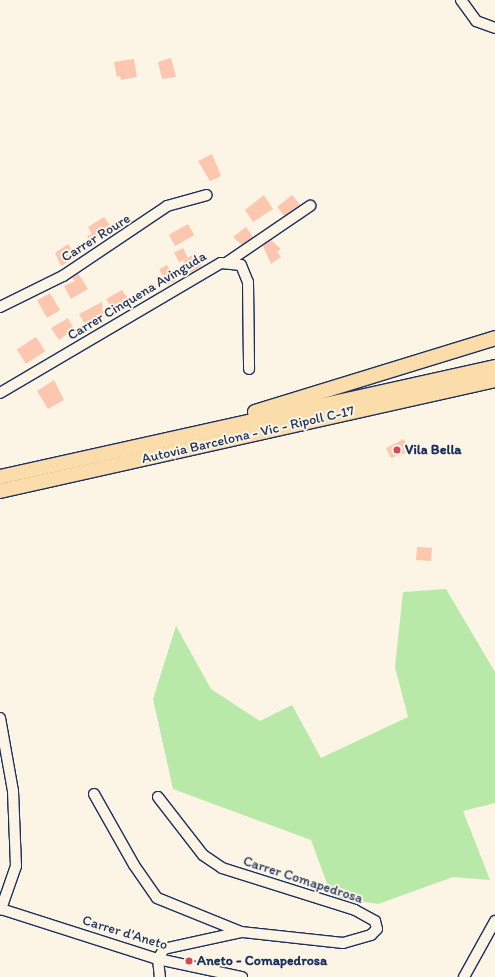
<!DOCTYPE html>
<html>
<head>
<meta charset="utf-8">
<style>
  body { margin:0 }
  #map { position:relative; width:495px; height:977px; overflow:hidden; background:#fcf5e5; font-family:Itim,sans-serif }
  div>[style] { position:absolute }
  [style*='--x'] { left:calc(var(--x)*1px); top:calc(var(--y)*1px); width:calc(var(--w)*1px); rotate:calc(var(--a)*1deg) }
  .green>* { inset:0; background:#b8e9a8 }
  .building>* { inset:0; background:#fcc7ae; transform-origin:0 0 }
  .roads { filter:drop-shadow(1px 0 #1b2f5e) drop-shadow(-1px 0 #1b2f5e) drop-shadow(0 1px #1b2f5e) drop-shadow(0 -1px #1b2f5e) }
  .minor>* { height:10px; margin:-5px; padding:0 5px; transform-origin:5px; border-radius:5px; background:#fcf5e5 }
  .highway>* { height:14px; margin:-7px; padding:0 7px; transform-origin:7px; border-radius:7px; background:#fbddab }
  .dots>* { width:11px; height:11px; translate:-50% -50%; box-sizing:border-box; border:2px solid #fcf5e5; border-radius:50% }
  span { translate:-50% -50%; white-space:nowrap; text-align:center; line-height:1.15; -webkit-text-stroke:4px #fcf5e5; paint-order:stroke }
  .street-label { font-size:14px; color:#1b2f5e }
  .poi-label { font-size:14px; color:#1b2f5e; font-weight:700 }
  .left { translate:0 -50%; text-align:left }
</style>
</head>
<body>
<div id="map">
  <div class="green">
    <div style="clip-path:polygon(446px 589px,495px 672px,495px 803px,463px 811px,490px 880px,453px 877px,378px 904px,332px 897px,311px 840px,173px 789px,153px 699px,176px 626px,211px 689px,260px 721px,292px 705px,321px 758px,408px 717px,395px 667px,403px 592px)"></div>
  </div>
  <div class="building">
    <div style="clip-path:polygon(171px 58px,176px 77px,162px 79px,158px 62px)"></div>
    <div style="clip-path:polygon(134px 59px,137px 77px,121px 80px,120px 76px,117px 77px,114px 62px)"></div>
    <div style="clip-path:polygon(212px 154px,221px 176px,210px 181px,198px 161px)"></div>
    <div style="clip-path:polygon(264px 195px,273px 209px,253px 222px,245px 210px)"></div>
    <div style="left:292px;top:195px;width:13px;height:19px;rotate:51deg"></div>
    <div style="clip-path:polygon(104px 217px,112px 228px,91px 242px,87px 236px,92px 234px,88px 227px)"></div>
    <div style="left:188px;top:224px;width:13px;height:22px;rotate:61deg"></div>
    <div style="clip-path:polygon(246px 227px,253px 237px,242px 245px,233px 237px)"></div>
    <div style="clip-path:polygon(271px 240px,281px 249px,277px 252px,281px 257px,271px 264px,263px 246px)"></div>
    <div style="clip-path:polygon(68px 244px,76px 257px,61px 266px,55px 253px)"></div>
    <div style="left:183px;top:248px;width:11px;height:10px;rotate:63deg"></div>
    <div style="left:194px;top:254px;width:14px;height:13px;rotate:56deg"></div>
    <div style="left:167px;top:265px;width:18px;height:9px;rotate:61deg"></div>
    <div style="clip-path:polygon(78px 273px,88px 289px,71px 299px,64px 286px,75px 281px,72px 278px)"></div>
    <div style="clip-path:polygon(122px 290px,132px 303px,115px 313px,106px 299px)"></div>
    <div style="left:50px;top:293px;width:20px;height:15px;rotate:60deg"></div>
    <div style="clip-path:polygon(102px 302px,103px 315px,86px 326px,79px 314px)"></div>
    <div style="clip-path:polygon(68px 318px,74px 329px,59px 340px,51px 328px)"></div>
    <div style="left:36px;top:337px;width:17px;height:23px;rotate:57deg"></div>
    <div style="clip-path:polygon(54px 380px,64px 400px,48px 409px,37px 391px)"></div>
    <div style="clip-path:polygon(404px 439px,408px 452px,391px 458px,386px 448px)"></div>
    <div style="left:417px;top:547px;width:15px;height:13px;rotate:4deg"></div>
  </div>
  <div class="roads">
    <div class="minor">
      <div style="--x:461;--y:0;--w:26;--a:54"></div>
      <div style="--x:476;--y:21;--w:20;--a:20"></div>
      <div style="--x:226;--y:263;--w:102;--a:-34.2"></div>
      <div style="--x:0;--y:307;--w:70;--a:-26.2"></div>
      <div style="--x:63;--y:276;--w:125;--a:-33.9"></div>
      <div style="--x:167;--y:206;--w:41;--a:-15.4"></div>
      <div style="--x:0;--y:393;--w:256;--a:-30.5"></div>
      <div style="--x:221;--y:263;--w:20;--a:6"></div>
      <div style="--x:241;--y:265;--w:18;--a:68"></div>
      <div style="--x:248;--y:282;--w:87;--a:89.3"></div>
      <div style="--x:0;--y:718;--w:74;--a:79.9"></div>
      <div style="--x:13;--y:791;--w:75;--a:87.7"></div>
      <div style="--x:16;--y:866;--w:46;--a:109.2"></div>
      <div style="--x:1;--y:909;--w:165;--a:17.7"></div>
      <div style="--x:158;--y:959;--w:86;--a:12.1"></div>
      <div style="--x:94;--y:794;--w:81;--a:60.6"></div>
      <div style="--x:134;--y:865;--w:40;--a:55.1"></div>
      <div style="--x:157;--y:898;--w:91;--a:22"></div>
      <div style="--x:158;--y:797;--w:73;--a:52.2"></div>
      <div style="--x:203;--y:855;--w:23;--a:34"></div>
      <div style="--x:222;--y:868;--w:139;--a:17.5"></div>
      <div style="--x:355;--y:910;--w:23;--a:29"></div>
      <div style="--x:375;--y:921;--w:8;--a:76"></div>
      <div style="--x:377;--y:929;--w:8;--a:135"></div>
      <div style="--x:371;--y:935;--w:29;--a:164"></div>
      <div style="--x:343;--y:943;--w:103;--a:-173.8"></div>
      <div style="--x:241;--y:932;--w:79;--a:167.6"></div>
      <div style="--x:164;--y:949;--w:12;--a:121"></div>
      <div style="--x:158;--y:959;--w:18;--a:84"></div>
      <div style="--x:464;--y:977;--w:64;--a:-61"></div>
    </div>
    <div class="highway">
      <div style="--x:255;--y:412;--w:251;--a:-17.1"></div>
      <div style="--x:0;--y:477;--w:507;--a:-12.53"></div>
      <div style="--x:0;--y:491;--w:507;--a:-12.64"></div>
    </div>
  </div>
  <div class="dots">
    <div style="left:397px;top:450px;background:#d1495b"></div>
    <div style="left:189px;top:961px;background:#d1495b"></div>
  </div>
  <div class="street-label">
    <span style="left:96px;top:238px;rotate:-32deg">Carrer Roure</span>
    <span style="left:137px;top:296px;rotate:-31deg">Carrer Cinquena Avinguda</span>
    <span style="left:248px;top:435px;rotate:-13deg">Autovia Barcelona - Vic - Ripoll C-17</span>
    <span style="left:303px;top:880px;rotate:18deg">Carrer Comapedrosa</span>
    <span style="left:125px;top:933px;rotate:17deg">Carrer d'Aneto</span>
  </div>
  <div class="poi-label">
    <span class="left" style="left:405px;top:450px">Vila Bella</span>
    <span class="left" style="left:197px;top:961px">Aneto - Comapedrosa</span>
  </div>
</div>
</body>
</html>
